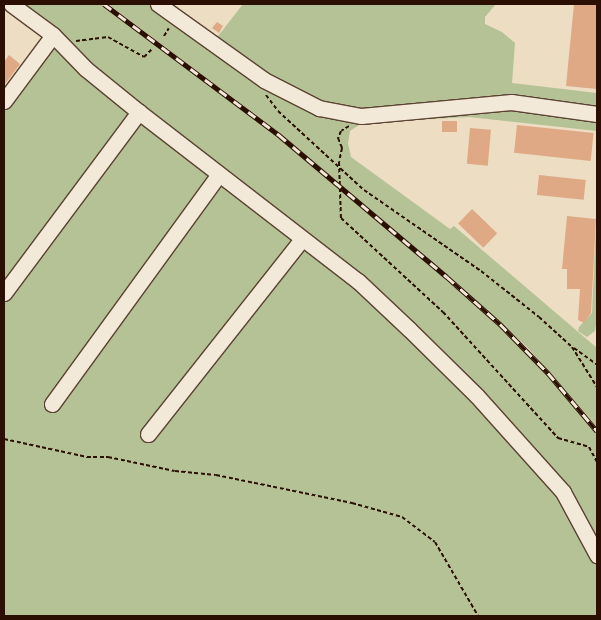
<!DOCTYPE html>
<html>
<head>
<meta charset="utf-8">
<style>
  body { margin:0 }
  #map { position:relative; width:601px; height:620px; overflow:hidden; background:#ecddc3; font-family:Vollkorn,serif }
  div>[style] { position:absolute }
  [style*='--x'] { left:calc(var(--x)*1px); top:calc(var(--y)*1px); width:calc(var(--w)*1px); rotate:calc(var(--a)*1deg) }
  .green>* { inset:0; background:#b4c296 }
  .building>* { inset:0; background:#dfa985; transform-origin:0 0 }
  .path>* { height:2px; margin-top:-1px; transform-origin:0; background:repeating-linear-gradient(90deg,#2c0f03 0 4px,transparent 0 6.5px) }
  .roads { filter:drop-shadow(1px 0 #5c4233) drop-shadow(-1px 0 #5c4233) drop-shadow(0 1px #5c4233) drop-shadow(0 -1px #5c4233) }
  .minor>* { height:15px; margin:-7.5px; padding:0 7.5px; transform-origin:7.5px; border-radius:7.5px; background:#f3e9d8 }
  .rail>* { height:5px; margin-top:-2.5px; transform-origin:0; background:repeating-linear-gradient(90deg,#f3e9d8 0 9px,#2c0f03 0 18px); box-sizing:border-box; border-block:1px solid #2c0f03 }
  span { translate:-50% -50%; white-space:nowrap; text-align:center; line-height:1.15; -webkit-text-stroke:4px #f3e9d8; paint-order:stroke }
  .frame { position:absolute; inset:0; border:5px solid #2c0f03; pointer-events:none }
</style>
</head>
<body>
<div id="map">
  <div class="green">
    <div style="clip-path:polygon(22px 4px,101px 4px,277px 136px,499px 325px,547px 374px,597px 435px,597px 616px,4px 616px,4px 94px,36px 51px,64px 39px)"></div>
    <div style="clip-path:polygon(108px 4px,152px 4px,319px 110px,498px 106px,597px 117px,597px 131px,469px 117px,362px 123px,350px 131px,348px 143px,351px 157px,450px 229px,454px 226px,597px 348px,597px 427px,527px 347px,448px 276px,280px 133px)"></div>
    <div style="clip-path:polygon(243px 4px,496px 4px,485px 17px,485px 24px,502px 32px,515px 43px,512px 83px,597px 93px,597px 110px,522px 99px,362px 112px,306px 99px,215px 40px)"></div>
    <div style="clip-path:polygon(597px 204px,597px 317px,595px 331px,587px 337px,578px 331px,579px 327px,592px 313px)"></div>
  </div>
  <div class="building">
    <div style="clip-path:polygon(574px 4px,597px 4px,597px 89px,566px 86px)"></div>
    <div style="clip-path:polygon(217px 22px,223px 26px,219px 33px,212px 28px)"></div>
    <div style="clip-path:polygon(9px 55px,20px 64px,5px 84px,4px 62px)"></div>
    <div style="left:457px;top:121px;width:11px;height:15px;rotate:90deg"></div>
    <div style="left:517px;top:125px;width:77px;height:28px;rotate:6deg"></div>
    <div style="left:470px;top:128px;width:21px;height:36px;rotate:5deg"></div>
    <div style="left:539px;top:175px;width:47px;height:20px;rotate:6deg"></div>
    <div style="left:472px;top:209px;width:35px;height:20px;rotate:44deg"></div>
    <div style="clip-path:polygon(567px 216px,596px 219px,591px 313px,584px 323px,578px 320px,580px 289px,567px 289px,567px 269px,562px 269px)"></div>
  </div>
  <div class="path">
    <div style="--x:164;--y:36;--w:9;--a:-58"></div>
    <div style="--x:76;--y:41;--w:32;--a:-7"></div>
    <div style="--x:108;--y:37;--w:41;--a:29.1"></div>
    <div style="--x:144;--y:57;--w:11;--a:-45"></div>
    <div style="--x:266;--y:95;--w:20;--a:53"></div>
    <div style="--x:278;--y:111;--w:117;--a:42.6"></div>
    <div style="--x:364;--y:190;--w:142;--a:34.7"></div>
    <div style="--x:481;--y:271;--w:74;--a:38.4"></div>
    <div style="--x:539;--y:317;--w:45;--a:42.3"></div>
    <div style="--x:572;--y:347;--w:47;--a:58"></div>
    <div style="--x:349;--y:126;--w:9;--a:148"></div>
    <div style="--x:341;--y:131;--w:8;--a:113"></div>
    <div style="--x:338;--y:138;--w:11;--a:68"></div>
    <div style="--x:342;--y:148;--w:14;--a:102"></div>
    <div style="--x:339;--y:162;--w:56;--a:88"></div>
    <div style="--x:341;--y:218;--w:139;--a:42.7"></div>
    <div style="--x:443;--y:312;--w:171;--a:47.6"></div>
    <div style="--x:558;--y:438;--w:32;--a:16"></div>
    <div style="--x:589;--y:447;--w:17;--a:62"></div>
    <div style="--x:574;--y:348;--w:29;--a:36"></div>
    <div style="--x:4;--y:439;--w:85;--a:12.2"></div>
    <div style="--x:87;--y:457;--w:21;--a:0"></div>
    <div style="--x:108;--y:457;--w:68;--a:11.8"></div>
    <div style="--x:175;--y:471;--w:41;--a:5.6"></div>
    <div style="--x:216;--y:475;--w:139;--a:11.6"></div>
    <div style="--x:352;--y:503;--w:52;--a:15.6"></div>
    <div style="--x:402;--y:517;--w:41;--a:37.1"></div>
    <div style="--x:435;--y:542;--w:86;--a:59.8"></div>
  </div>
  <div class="roads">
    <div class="minor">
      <div style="--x:11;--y:4;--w:52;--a:36.4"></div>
      <div style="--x:53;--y:35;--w:47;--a:45.9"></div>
      <div style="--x:86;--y:69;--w:68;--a:39.1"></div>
      <div style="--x:139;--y:112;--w:277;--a:37.7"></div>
      <div style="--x:358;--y:281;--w:70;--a:43.3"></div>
      <div style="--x:409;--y:329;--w:95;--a:44.6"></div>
      <div style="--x:477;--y:396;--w:129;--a:48.1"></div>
      <div style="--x:563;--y:492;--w:72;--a:61.6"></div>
      <div style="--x:158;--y:4;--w:130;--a:35.6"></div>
      <div style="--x:264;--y:80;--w:62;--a:27"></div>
      <div style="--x:319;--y:108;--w:43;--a:10.8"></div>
      <div style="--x:361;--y:116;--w:151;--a:-5.3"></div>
      <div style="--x:511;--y:102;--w:87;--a:7.9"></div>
      <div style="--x:4;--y:101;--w:82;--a:-53.4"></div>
      <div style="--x:4;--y:293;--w:226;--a:-53.3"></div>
      <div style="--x:52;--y:404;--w:284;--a:-54"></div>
      <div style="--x:148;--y:434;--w:248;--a:-51.7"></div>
    </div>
  </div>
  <div class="rail">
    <div style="--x:104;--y:4;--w:219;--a:36.8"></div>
    <div style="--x:279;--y:135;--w:220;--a:40.2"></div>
    <div style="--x:447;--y:277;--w:71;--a:41.6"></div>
    <div style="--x:500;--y:324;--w:69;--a:45.6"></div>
    <div style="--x:548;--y:373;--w:76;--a:49.8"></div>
  </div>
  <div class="frame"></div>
</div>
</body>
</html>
